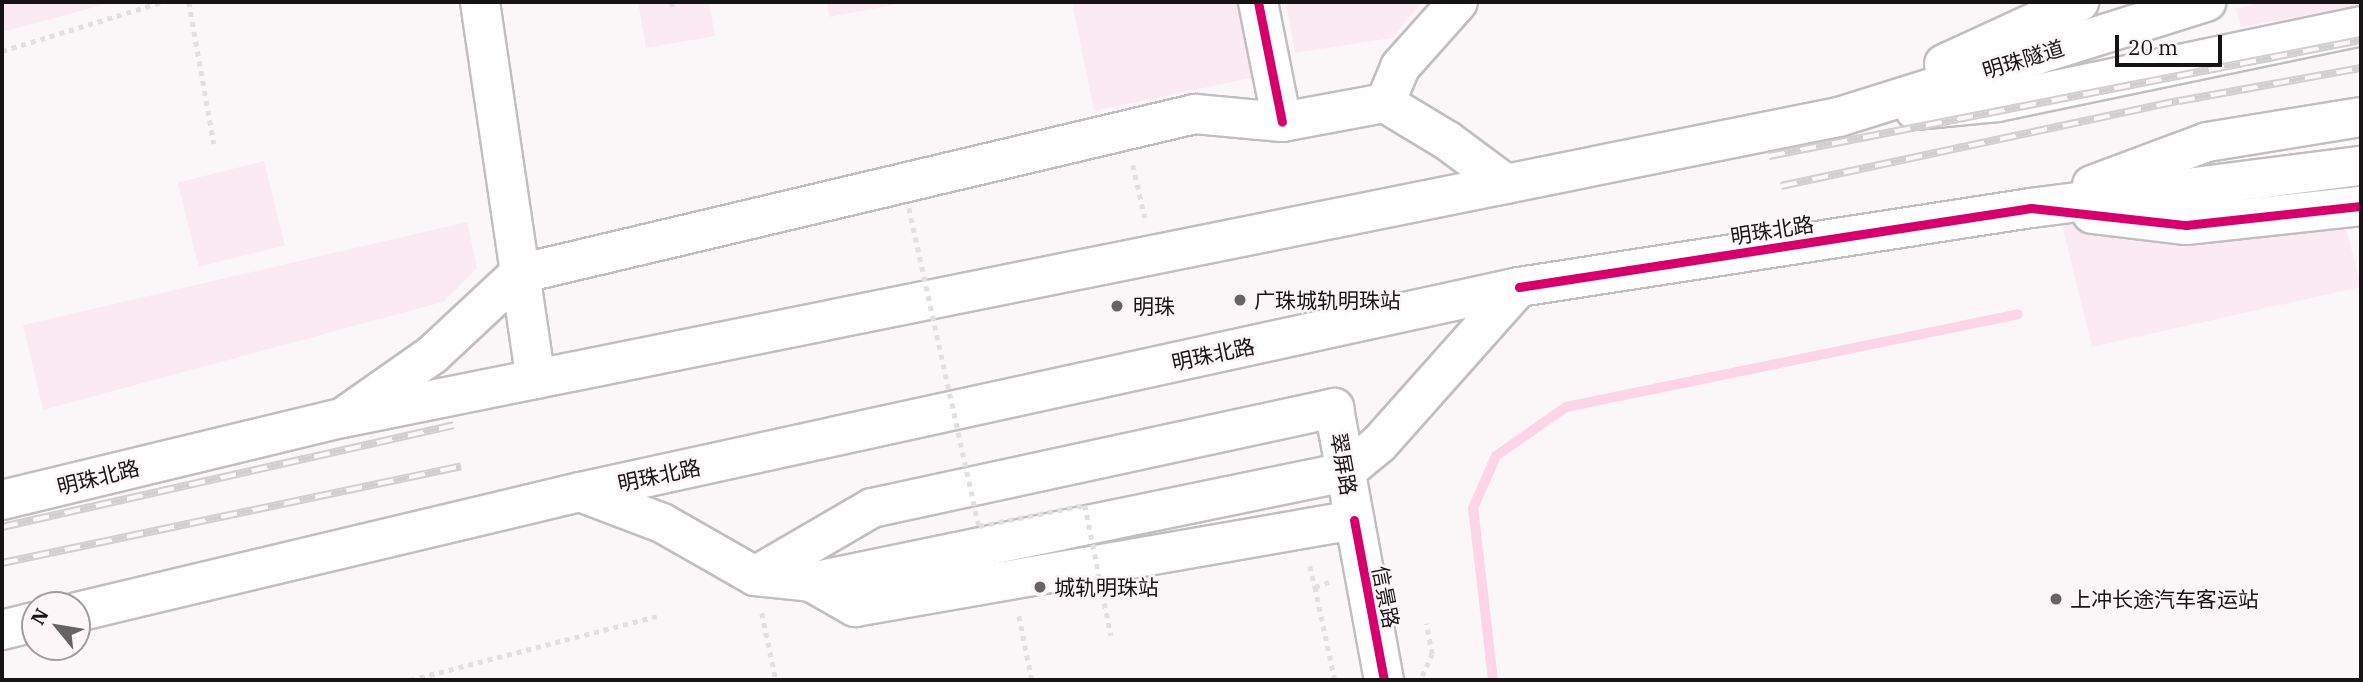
<!DOCTYPE html>
<html>
<head>
<meta charset="utf-8">
<style>
  body { margin:0 }
  #map { position:relative; width:2363px; height:682px; overflow:hidden; background:#fbf7f9; font-family:"IBM Plex Serif","Noto Sans SC",serif }
  div>[style] { position:absolute }
  [style*='--x'] { left:calc(var(--x)*1px); top:calc(var(--y)*1px); width:calc(var(--w)*1px); rotate:calc(var(--a)*1deg) }
  .green>* { inset:0; background:#fceaf2; transform-origin:0 0 }
  .stream>* { height:10px; margin:-5px; padding:0 5px; transform-origin:5px; border-radius:5px; background:#fcd6e8 }
  .path>* { height:4.5px; margin-top:-2.25px; transform-origin:0; background:repeating-linear-gradient(90deg,#e1e0e0 0 5px,transparent 0 10px) }
  .roads { filter:drop-shadow(2px 0 #c1bebf) drop-shadow(-2px 0 #c1bebf) drop-shadow(0 2px #c1bebf) drop-shadow(0 -2px #c1bebf) }
  .minor>* { height:38px; margin:-19px; padding:0 19px; transform-origin:19px; border-radius:19px; background:#fefefe }
  .highway>* { height:38px; margin:-19px; padding:0 19px; transform-origin:19px; border-radius:19px; background:#fefefe }
  .rail>* { height:8px; margin-top:-4px; transform-origin:0; background:repeating-linear-gradient(90deg,#fcf6f8 0 16px,#d0cece 0 32px); box-sizing:border-box; border-block:2px solid #d0cece }
  .path-bridge>* { height:4.5px; margin-top:-2.25px; transform-origin:0; background:repeating-linear-gradient(90deg,#e1e0e0 0 5px,transparent 0 10px) }
  .cycleway>* { height:9px; margin:-4.5px; padding:0 4.5px; transform-origin:4.5px; border-radius:4.5px; background:#d6006c }
  .dots>* { width:19px; height:19px; translate:-50% -50%; box-sizing:border-box; border:4px solid #fcf6f8; border-radius:50% }
  span { translate:-50% -50%; white-space:nowrap; text-align:center; line-height:1.15; -webkit-text-stroke:5px #fcf6f8; paint-order:stroke }
  .street-label { font-size:21px; color:#151314 }
  .poi-label { font-size:21px; color:#151314 }
  .left { translate:0 -50%; text-align:left }
  .frame { position:absolute; inset:0; border:4px solid #151314; pointer-events:none }
  .north { position:absolute; left:21px; top:591px; width:70px; height:70px; box-sizing:border-box; background:#fcf6f8; border:2px solid #a09b9d; border-radius:50%; rotate:300deg; font-size:19px; font-weight:700; line-height:28px; text-align:center; color:#151314 }
  .north::after { content:''; display:block; margin:auto; width:24px; height:32px; background:#666364; clip-path:polygon(50% 0,100% 100%,50% 72%,0 100%) }
  .scale { position:absolute; left:2115px; top:35px; width:107px; height:32px; box-sizing:border-box; border:4px solid #151314; border-top:0; padding-left:9px; font-size:21px; line-height:24px; white-space:nowrap; color:#151314; -webkit-text-stroke:5px #fcf6f8; paint-order:stroke }
</style>
</head>
<body>
<div id="map">
  <div class="green">
    <div style="clip-path:polygon(2px 2px,114px 2px,2px 32px)"></div>
    <div style="clip-path:polygon(638px 2px,709px 2px,715px 36px,646px 48px)"></div>
    <div style="clip-path:polygon(827px 2px,898px 2px,899px 4px,829px 17px)"></div>
    <div style="clip-path:polygon(1072px 2px,1241px 2px,1256px 77px,1094px 111px)"></div>
    <div style="clip-path:polygon(1286px 2px,1422px 2px,1392px 38px,1295px 53px)"></div>
    <div style="clip-path:polygon(2260px 2px,2361px 2px,2361px 5px,2241px 27px,2236px 9px)"></div>
    <div style="left:264px;top:161px;width:87px;height:89px;rotate:76deg"></div>
    <div style="clip-path:polygon(2061px 220px,2344px 220px,2361px 287px,2092px 347px)"></div>
    <div style="clip-path:polygon(467px 222px,477px 268px,443px 302px,43px 410px,23px 325px)"></div>
  </div>
  <div class="stream">
    <div style="--x:1493;--y:680;--w:173;--a:-96.6"></div>
    <div style="--x:1473;--y:508;--w:57;--a:-66.1"></div>
    <div style="--x:1496;--y:456;--w:85;--a:-35"></div>
    <div style="--x:1566;--y:407;--w:461;--a:-11.6"></div>
  </div>
  <div class="path">
    <div style="--x:189;--y:2;--w:144;--a:80"></div>
    <div style="--x:672;--y:2;--w:7;--a:82"></div>
    <div style="--x:2;--y:51;--w:167;--a:-17"></div>
    <div style="--x:1133;--y:165;--w:54;--a:77.2"></div>
    <div style="--x:1310;--y:566;--w:22;--a:77"></div>
    <div style="--x:1315;--y:587;--w:15;--a:-20"></div>
    <div style="--x:1315;--y:587;--w:95;--a:77.9"></div>
    <div style="--x:762;--y:613;--w:68;--a:78.2"></div>
    <div style="--x:1019;--y:616;--w:65;--a:78.5"></div>
    <div style="--x:1422;--y:676;--w:24;--a:-66"></div>
    <div style="--x:1432;--y:654;--w:31;--a:-101"></div>
    <div style="--x:410;--y:680;--w:255;--a:-14.5"></div>
  </div>
  <div class="roads">
    <div class="minor">
      <div style="--x:480;--y:2;--w:381;--a:81.6"></div>
      <div style="--x:1258;--y:2;--w:122;--a:78.7"></div>
      <div style="--x:1385;--y:103;--w:39;--a:-67"></div>
      <div style="--x:1400;--y:67;--w:87;--a:-48.3"></div>
      <div style="--x:342;--y:418;--w:110;--a:-35"></div>
      <div style="--x:432;--y:355;--w:119;--a:-43"></div>
      <div style="--x:519;--y:274;--w:695;--a:-13.32"></div>
      <div style="--x:1195;--y:114;--w:87;--a:5.3"></div>
      <div style="--x:1282;--y:122;--w:105;--a:-10.5"></div>
      <div style="--x:1385;--y:103;--w:74;--a:31.1"></div>
      <div style="--x:1448;--y:141;--w:72;--a:36.6"></div>
      <div style="--x:580;--y:492;--w:88;--a:20.7"></div>
      <div style="--x:662;--y:523;--w:107;--a:29.7"></div>
      <div style="--x:755;--y:576;--w:56;--a:6.1"></div>
      <div style="--x:811;--y:582;--w:545;--a:-11.64"></div>
      <div style="--x:1345;--y:472;--w:44;--a:-39.5"></div>
      <div style="--x:1379;--y:444;--w:210;--a:-48.3"></div>
      <div style="--x:755;--y:576;--w:135;--a:-30.2"></div>
      <div style="--x:872;--y:508;--w:473;--a:-12.2"></div>
      <div style="--x:1334;--y:408;--w:277;--a:79.6"></div>
      <div style="--x:811;--y:582;--w:51;--a:29.6"></div>
      <div style="--x:855;--y:607;--w:507;--a:-9.89"></div>
    </div>
    <div class="highway">
      <div style="--x:1944;--y:64;--w:149;--a:-24.7"></div>
      <div style="--x:1915;--y:110;--w:83;--a:-5.5"></div>
      <div style="--x:1998;--y:102;--w:371;--a:-11.8"></div>
      <div style="--x:2092;--y:185;--w:123;--a:-20.5"></div>
      <div style="--x:2207;--y:142;--w:156;--a:-9.2"></div>
      <div style="--x:2092;--y:214;--w:95;--a:6.7"></div>
      <div style="--x:2186;--y:225;--w:176;--a:-6.2"></div>
      <div style="--x:2;--y:500;--w:350;--a:-13.6"></div>
      <div style="--x:342;--y:418;--w:1527;--a:-11.37"></div>
      <div style="--x:1839;--y:117;--w:385;--a:-17.4"></div>
      <div style="--x:77;--y:612;--w:517;--a:-13.42"></div>
      <div style="--x:580;--y:492;--w:961;--a:-12.32"></div>
      <div style="--x:1519;--y:287;--w:518;--a:-8.77"></div>
      <div style="--x:2031;--y:208;--w:333;--a:-7.3"></div>
      <div style="--x:2;--y:630;--w:34;--a:-14"></div>
    </div>
  </div>
  <div class="rail">
    <div style="--x:1769;--y:156;--w:603;--a:-11.09"></div>
    <div style="--x:1781;--y:186;--w:407;--a:-12.1"></div>
    <div style="--x:2179;--y:101;--w:185;--a:-10.3"></div>
    <div style="--x:2;--y:527;--w:463;--a:-12.7"></div>
    <div style="--x:2;--y:563;--w:469;--a:-11.9"></div>
  </div>
  <div class="path-bridge">
    <div style="--x:909;--y:208;--w:326;--a:77.6"></div>
    <div style="--x:979;--y:526;--w:108;--a:-11.2"></div>
    <div style="--x:1085;--y:505;--w:133;--a:78.7"></div>
  </div>
  <div class="cycleway">
    <div style="--x:1258;--y:2;--w:122;--a:78.7"></div>
    <div style="--x:1519;--y:287;--w:518;--a:-8.77"></div>
    <div style="--x:2031;--y:208;--w:156;--a:6.3"></div>
    <div style="--x:2186;--y:225;--w:176;--a:-6.2"></div>
    <div style="--x:1354;--y:520;--w:163;--a:79.4"></div>
  </div>
  <div class="dots">
    <div style="left:1240px;top:300px;background:#666364"></div>
    <div style="left:1117px;top:306px;background:#666364"></div>
    <div style="left:1040px;top:587px;background:#666364"></div>
    <div style="left:2056px;top:599px;background:#666364"></div>
  </div>
  <div class="street-label">
    <span style="left:2023px;top:59px;rotate:-17deg">明珠隧道</span>
    <span style="left:1772px;top:230px;rotate:-9deg">明珠北路</span>
    <span style="left:1213px;top:354px;rotate:-12deg">明珠北路</span>
    <span style="left:1344px;top:464px;rotate:80deg">翠屏路</span>
    <span style="left:659px;top:475px;rotate:-12deg">明珠北路</span>
    <span style="left:98px;top:477px;rotate:-14deg">明珠北路</span>
    <span style="left:1386px;top:597px;rotate:79deg">信景路</span>
  </div>
  <div class="poi-label">
    <span class="left" style="left:1254px;top:300px">广珠城轨明珠站</span>
    <span class="left" style="left:1133px;top:306px">明珠</span>
    <span class="left" style="left:1054px;top:587px">城轨明珠站</span>
    <span class="left" style="left:2070px;top:599px">上冲长途汽车客运站</span>
  </div>
  <div class="frame"></div>
  <div class="north">N</div>
  <div class="scale">20 m</div>
</div>
</body>
</html>
